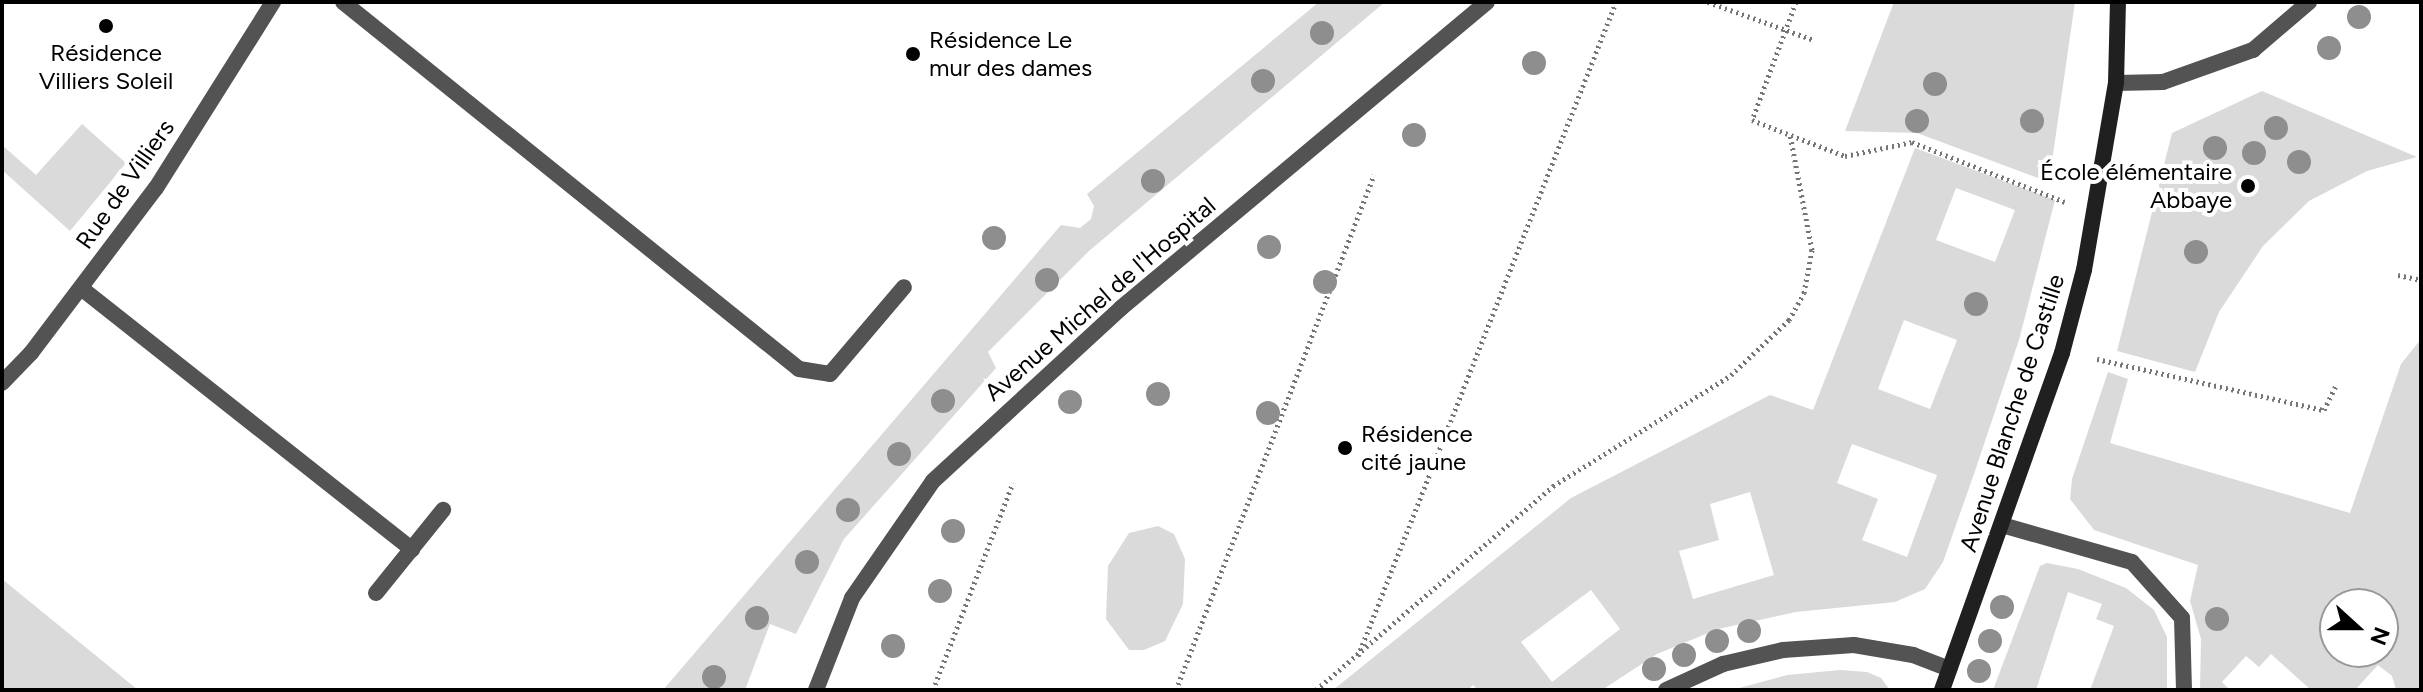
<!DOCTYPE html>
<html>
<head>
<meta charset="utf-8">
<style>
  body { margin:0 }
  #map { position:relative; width:2423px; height:692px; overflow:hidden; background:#fff; font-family:Figtree,sans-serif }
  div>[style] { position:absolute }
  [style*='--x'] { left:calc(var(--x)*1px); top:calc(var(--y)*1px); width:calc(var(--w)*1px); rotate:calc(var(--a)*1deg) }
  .green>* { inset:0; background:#dadada }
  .path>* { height:5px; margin-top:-2.5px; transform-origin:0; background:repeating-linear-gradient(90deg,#757575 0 2px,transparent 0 6px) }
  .lane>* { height:16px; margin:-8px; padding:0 8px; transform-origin:8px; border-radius:8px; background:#535353 }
  .street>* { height:16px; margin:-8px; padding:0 8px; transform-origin:8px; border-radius:8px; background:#535353 }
  .secondary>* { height:16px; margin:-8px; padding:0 8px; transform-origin:8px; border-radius:8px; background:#202020 }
  .trees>* { width:24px; height:24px; margin:-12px; border-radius:50%; background:#8e8e8e }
  .dots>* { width:22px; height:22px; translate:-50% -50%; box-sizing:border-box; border:4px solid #fff; border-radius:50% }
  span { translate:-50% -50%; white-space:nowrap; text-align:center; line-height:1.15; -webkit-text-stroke:8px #fff; paint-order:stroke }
  .poi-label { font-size:24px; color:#000 }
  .left { translate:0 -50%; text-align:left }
  .right { translate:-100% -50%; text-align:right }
  .street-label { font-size:24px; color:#000 }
  .frame { position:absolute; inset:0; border:4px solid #000; pointer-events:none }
  .north { position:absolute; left:2319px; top:588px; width:80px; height:80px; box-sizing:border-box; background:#fff; border:2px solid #999; border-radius:50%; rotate:111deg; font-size:22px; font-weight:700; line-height:32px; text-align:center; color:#000 }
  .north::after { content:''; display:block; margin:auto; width:28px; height:36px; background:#000; clip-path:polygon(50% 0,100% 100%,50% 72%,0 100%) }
</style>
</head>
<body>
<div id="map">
  <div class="green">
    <div style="clip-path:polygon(1319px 2px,1385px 2px,1089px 251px,988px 352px,996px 368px,844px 539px,796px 634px,770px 624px,745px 690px,663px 690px,1061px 225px,1080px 228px,1091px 219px,1094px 206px,1087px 194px)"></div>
    <div style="clip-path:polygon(1894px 2px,2075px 2px,2049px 182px,1917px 133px,1845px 131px)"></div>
    <div style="clip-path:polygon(2262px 91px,2417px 157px,2367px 171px,2309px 201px,2263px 246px,2219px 312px,2195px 372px,2117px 351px,2172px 133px)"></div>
    <div style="clip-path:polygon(82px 124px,126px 163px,70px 231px,2px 170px,2px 145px,36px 175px)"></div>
    <div style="clip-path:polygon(evenodd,1915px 148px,2055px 200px,2019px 340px,1975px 471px,1943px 562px,1925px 589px,1895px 602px,1796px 612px,1718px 629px,1657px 654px,1602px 690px,1478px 690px,1473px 685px,1468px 690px,1333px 690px,1571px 498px,1770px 395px,1813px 410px,1915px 148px,1956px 188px,2015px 210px,1995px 262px,1936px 240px,1956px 188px,1915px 148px,1904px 320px,1957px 340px,1930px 409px,1878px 389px,1904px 320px,1915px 148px,1852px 444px,1937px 475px,1907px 557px,1862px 540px,1878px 499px,1837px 483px,1852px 444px,1915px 148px,1750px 492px,1774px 575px,1693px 599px,1679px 551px,1719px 540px,1710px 504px,1750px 492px,1915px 148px,1591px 590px,1620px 629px,1552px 682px,1521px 642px,1591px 590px)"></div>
    <div style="clip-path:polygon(evenodd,2421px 339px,2421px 690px,2396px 690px,2392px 676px,2378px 665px,2355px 690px,2311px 690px,2271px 654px,2259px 667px,2246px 656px,2222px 682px,2230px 690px,2200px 690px,2201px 639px,2190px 601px,2198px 565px,2094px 530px,2070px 499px,2072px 479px,2108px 372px,2128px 379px,2110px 443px,2350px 513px,2401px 364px,2421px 339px,2335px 604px,2383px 604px,2383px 652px,2335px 652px,2335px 604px)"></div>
    <div style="clip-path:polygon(1158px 526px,1174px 534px,1185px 559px,1183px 604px,1165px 641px,1144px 650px,1129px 650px,1106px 619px,1108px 566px,1129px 533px)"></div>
    <div style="clip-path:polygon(2047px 563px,2078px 569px,2126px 588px,2154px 610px,2167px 637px,2167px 690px,2090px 690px,2114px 626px,2096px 619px,2102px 604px,2068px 592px,2036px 690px,1993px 690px,2040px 566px)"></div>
    <div style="clip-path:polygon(2px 579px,138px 690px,2px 690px)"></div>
    <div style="clip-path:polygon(1840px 670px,1867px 672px,1881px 678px,1890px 690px,1732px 690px,1787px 675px)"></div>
  </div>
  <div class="path">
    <div style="--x:1708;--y:2;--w:113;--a:19.7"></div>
    <div style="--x:1796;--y:2;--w:126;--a:110.4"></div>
    <div style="--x:1752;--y:120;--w:100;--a:21.2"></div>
    <div style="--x:1845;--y:156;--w:68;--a:-11.8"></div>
    <div style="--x:1912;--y:142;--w:164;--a:21.4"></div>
    <div style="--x:2398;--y:275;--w:24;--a:12"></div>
    <div style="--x:2097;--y:359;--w:233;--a:12.7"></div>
    <div style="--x:2324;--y:410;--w:28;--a:-64"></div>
    <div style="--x:1358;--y:656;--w:703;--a:-68.47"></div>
    <div style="--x:933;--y:690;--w:222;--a:-68.9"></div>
    <div style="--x:1176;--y:690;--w:552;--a:-68.97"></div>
    <div style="--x:1316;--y:690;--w:313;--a:-40.7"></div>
    <div style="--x:1553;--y:486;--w:210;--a:-31.9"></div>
    <div style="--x:1731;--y:375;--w:80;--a:-43.5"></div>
    <div style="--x:1789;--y:320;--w:31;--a:-61"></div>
    <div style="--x:1804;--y:293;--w:44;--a:-79.5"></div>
    <div style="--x:1812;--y:250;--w:117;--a:-100.8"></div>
  </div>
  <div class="lane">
    <div style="--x:343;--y:2;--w:585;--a:38.83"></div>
    <div style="--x:799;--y:369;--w:31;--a:9"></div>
    <div style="--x:830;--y:374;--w:114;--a:-49.6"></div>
    <div style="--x:81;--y:288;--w:422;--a:38.3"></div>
    <div style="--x:376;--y:593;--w:107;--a:-51.1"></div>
  </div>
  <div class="street">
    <div style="--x:2116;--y:83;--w:47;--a:-1.2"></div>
    <div style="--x:2163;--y:82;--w:96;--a:-19.6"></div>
    <div style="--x:2253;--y:50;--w:74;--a:-40.6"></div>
    <div style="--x:2;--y:383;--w:42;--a:-46"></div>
    <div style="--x:31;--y:353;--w:207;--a:-52.9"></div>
    <div style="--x:156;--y:188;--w:220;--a:-57.8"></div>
    <div style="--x:2002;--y:525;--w:135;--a:15.9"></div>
    <div style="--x:2132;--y:562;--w:75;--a:48.2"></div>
    <div style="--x:2182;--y:618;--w:72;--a:88.4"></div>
    <div style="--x:816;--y:690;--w:99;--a:-68.6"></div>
    <div style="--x:852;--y:598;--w:142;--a:-55.3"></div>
    <div style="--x:933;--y:481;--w:255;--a:-42.6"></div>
    <div style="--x:1121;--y:308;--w:477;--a:-39.9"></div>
    <div style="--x:1666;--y:690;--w:63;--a:-24.5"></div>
    <div style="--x:1723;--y:664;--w:62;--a:-13.1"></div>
    <div style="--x:1783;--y:650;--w:71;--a:-4"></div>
    <div style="--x:1854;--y:645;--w:60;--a:9.6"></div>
    <div style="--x:1913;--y:655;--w:39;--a:21"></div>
  </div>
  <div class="secondary">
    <div style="--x:1942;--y:690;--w:358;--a:-70.4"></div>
    <div style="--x:2062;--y:353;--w:86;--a:-75.2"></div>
    <div style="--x:2084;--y:270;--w:190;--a:-80.3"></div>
    <div style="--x:2116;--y:83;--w:81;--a:-88.6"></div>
  </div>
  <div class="trees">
    <div style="left:2359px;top:17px"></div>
    <div style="left:1322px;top:33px"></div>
    <div style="left:2329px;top:48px"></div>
    <div style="left:1534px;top:63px"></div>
    <div style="left:1263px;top:81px"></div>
    <div style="left:1935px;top:84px"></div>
    <div style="left:1917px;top:121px"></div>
    <div style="left:2032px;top:121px"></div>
    <div style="left:2276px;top:128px"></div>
    <div style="left:1414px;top:135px"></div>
    <div style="left:2215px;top:148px"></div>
    <div style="left:2254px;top:153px"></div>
    <div style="left:2299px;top:162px"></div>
    <div style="left:1153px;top:181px"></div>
    <div style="left:994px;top:238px"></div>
    <div style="left:1269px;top:247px"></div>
    <div style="left:2196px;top:252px"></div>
    <div style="left:1047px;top:280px"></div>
    <div style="left:1325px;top:282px"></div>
    <div style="left:1976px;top:304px"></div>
    <div style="left:1158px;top:394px"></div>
    <div style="left:943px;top:401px"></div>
    <div style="left:1070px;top:402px"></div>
    <div style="left:1268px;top:413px"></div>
    <div style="left:899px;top:454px"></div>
    <div style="left:848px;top:510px"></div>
    <div style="left:953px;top:531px"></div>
    <div style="left:807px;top:562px"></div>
    <div style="left:940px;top:591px"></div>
    <div style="left:2002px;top:607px"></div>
    <div style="left:757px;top:618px"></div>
    <div style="left:2217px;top:619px"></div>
    <div style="left:1749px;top:631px"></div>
    <div style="left:1717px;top:641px"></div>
    <div style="left:1990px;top:641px"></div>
    <div style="left:893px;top:646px"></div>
    <div style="left:1684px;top:655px"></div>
    <div style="left:1654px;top:669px"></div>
    <div style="left:1979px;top:671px"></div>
    <div style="left:714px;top:677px"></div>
  </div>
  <div class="dots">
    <div style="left:106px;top:26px;background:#000"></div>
    <div style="left:913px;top:54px;background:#000"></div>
    <div style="left:2248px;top:186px;background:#000"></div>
    <div style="left:1345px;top:448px;background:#000"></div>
  </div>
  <div class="poi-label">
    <span class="left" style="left:929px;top:54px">Résidence Le<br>mur des dames</span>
    <span style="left:106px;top:67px">Résidence<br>Villiers Soleil</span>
    <span class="right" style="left:2232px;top:186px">École élémentaire<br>Abbaye</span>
    <span class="left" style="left:1361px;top:448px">Résidence<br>cité jaune</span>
  </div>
  <div class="street-label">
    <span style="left:125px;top:184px;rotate:-55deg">Rue de Villiers</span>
    <span style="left:1100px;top:299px;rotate:-41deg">Avenue Michel de l'Hospital</span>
    <span style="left:2012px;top:413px;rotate:-72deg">Avenue Blanche de Castille</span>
  </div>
  <div class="frame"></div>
  <div class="north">N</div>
</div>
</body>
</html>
